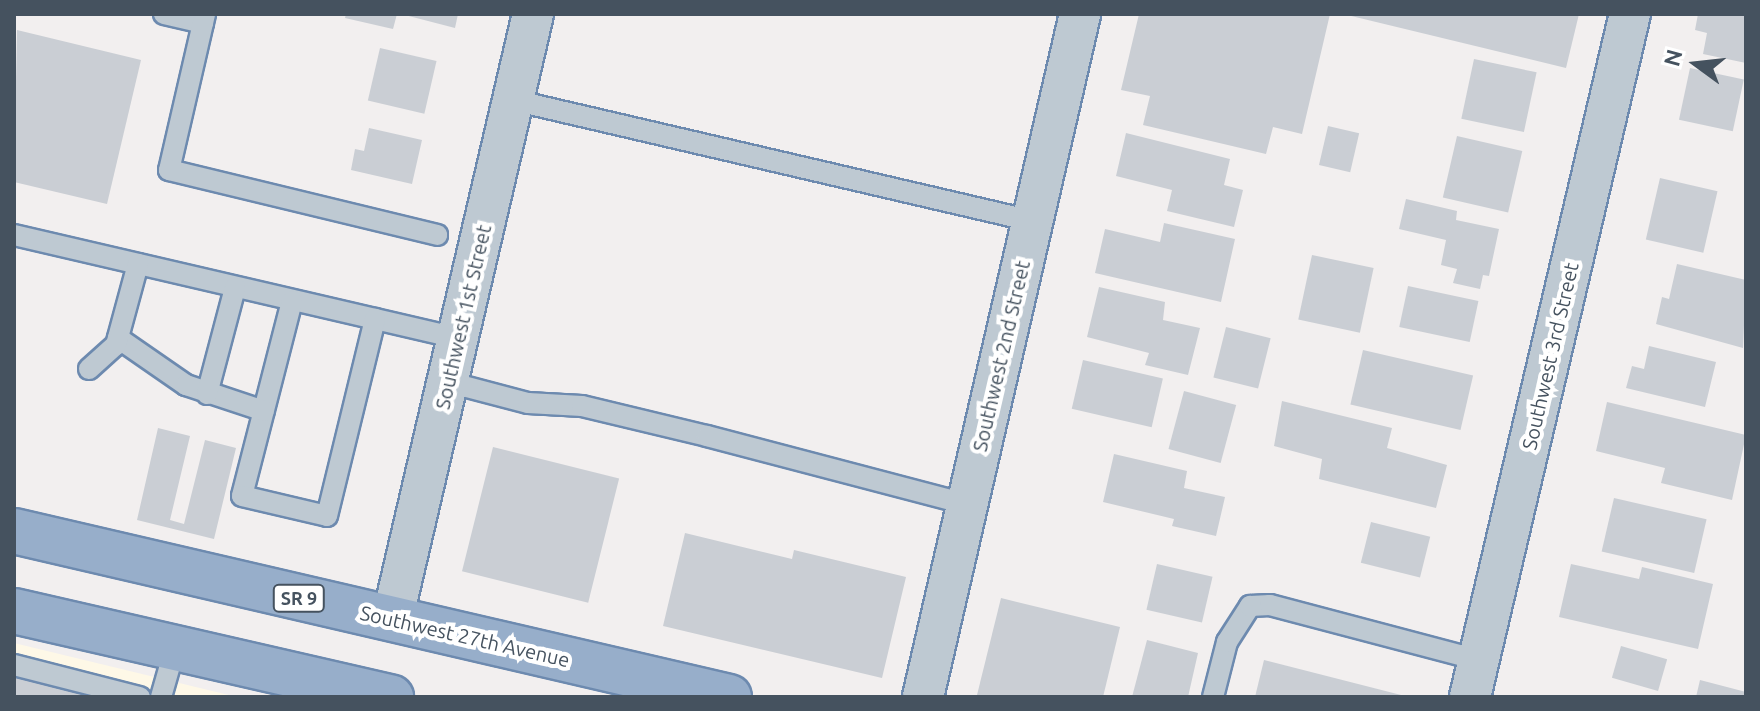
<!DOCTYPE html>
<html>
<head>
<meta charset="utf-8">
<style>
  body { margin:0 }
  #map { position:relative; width:1760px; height:711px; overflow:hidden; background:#f2efef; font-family:Ubuntu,sans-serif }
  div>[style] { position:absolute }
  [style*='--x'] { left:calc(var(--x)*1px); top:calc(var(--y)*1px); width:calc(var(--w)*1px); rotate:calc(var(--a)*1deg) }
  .commercial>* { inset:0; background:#fef8e7 }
  .building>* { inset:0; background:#caced4; transform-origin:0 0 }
  .roads { filter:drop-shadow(2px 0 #6d8aaf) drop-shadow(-2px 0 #6d8aaf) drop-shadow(0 2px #6d8aaf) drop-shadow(0 -2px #6d8aaf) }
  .service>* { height:20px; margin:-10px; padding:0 10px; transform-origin:10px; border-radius:10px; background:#bec9d2 }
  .minor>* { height:40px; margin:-20px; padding:0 20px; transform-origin:20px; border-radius:20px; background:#bec9d2 }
  .trunk>* { height:44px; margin:-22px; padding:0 22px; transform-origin:22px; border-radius:22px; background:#97aeca }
  span { translate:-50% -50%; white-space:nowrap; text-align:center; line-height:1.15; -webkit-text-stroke:8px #fff; paint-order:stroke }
  .shield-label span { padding:2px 6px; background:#fff; border:2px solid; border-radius:6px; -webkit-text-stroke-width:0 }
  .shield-label { font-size:18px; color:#45525f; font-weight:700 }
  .street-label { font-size:20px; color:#45525f }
  .frame { position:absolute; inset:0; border:16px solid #45525f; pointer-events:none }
  .north { position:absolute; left:1656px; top:24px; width:80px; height:80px; -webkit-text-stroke:6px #fff; paint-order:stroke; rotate:285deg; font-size:22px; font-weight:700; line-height:32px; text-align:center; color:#45525f }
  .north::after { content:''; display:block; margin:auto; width:28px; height:36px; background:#45525f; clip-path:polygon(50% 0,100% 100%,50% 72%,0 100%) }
</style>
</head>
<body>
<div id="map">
  <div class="commercial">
    <div style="clip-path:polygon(14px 643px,237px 697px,14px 697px)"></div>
  </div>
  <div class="building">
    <div style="clip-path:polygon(346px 14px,397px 14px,393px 29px,345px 18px)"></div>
    <div style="clip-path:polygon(401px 14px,458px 14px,455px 28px)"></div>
    <div style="clip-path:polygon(1139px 14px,1330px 14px,1302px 134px,1273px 127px,1266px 154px,1143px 125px,1150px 96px,1121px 90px)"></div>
    <div style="clip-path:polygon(1343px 14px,1579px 14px,1566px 68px)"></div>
    <div style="clip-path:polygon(1698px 14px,1746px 14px,1746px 63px,1703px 54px,1707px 33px,1695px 30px)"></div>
    <div style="clip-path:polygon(17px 30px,141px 60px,107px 204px,14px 182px)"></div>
    <div style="left:380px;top:48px;width:58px;height:54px;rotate:13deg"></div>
    <div style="left:1474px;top:59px;width:64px;height:61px;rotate:12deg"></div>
    <div style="left:1690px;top:68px;width:55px;height:53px;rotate:12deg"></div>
    <div style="left:1328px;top:126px;width:32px;height:40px;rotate:13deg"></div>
    <div style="clip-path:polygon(369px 128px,422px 140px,412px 184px,351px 170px,355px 149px,364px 151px)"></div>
    <div style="clip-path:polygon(1126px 133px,1230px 159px,1224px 185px,1243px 190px,1234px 227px,1167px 211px,1172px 190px,1116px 176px)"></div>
    <div style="left:1457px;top:136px;width:67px;height:63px;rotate:13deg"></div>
    <div style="left:1660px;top:178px;width:59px;height:63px;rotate:13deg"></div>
    <div style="clip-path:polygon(1406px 199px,1457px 211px,1456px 220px,1499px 229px,1489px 276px,1483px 275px,1480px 289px,1453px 283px,1457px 269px,1441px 265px,1446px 240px,1399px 229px)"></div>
    <div style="clip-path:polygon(1164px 223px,1235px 239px,1221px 302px,1095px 273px,1105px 229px,1160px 242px)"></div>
    <div style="left:1312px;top:255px;width:63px;height:66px;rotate:12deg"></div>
    <div style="clip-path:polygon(1677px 264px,1746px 280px,1743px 348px,1656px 324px,1662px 297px,1669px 299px)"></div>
    <div style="left:1408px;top:286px;width:72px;height:42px;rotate:12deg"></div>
    <div style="clip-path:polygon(1099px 287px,1165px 302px,1163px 320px,1200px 328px,1188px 375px,1145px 365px,1149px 353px,1087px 337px)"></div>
    <div style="left:1226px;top:327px;width:46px;height:52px;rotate:14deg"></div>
    <div style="clip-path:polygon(1649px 346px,1716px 362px,1705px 407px,1626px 388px,1632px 366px,1644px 369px)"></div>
    <div style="left:1363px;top:350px;width:113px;height:56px;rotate:13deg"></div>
    <div style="left:1083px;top:360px;width:82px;height:50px;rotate:13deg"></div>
    <div style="left:1184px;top:391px;width:54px;height:60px;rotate:15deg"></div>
    <div style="clip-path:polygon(1282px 401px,1392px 428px,1387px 448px,1447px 465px,1436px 508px,1319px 479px,1322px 459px,1274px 446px)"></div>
    <div style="clip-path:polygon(1607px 402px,1746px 435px,1732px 500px,1661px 483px,1665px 468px,1596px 451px)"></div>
    <div style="clip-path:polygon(158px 428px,190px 436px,170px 520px,184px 524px,205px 440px,236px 448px,214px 539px,137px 520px)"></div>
    <div style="left:493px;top:447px;width:130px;height:128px;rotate:14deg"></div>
    <div style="clip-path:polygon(1114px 454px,1187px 471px,1184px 488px,1225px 497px,1216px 536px,1172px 526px,1174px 519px,1103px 502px)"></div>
    <div style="left:1614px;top:498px;width:95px;height:55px;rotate:13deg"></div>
    <div style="left:1371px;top:522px;width:61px;height:42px;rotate:14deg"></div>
    <div style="clip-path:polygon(685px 533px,792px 559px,794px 550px,906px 577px,882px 678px,663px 626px)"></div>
    <div style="left:1157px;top:564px;width:57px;height:47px;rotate:13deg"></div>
    <div style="clip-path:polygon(1571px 564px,1639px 579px,1642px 567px,1713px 584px,1698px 649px,1559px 617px)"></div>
    <div style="clip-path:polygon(1001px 598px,1120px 627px,1103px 697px,977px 695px)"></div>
    <div style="clip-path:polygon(1147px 640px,1198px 653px,1188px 697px,1132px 697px)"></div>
    <div style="left:1621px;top:646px;width:48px;height:33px;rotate:16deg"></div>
    <div style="clip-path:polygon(1264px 660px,1405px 696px,1405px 697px,1255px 697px)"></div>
    <div style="clip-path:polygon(14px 676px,99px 696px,99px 697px,14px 697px)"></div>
    <div style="clip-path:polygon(1700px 680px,1746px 692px,1746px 697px,1696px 697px)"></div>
  </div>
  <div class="roads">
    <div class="service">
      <div style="--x:164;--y:14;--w:40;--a:13"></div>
      <div style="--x:203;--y:23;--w:9;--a:-77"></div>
      <div style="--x:203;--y:23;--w:151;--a:103"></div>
      <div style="--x:169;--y:170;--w:276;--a:13.6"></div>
      <div style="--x:513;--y:100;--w:533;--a:13.12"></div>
      <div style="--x:14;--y:235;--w:456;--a:13.1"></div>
      <div style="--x:292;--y:301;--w:201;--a:104.4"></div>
      <div style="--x:242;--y:496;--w:87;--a:13.2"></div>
      <div style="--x:327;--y:516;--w:203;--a:-76.3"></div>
      <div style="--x:118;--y:338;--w:83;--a:34.7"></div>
      <div style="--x:186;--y:385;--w:82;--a:18.4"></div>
      <div style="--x:89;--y:369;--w:36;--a:-42"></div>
      <div style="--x:116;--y:345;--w:84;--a:-74.8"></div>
      <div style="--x:448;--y:382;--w:83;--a:14.7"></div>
      <div style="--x:528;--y:403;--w:54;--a:3.2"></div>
      <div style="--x:582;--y:406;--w:129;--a:13.5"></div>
      <div style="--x:707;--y:436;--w:269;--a:14.7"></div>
      <div style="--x:207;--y:394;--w:110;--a:-75.2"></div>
      <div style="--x:14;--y:665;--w:130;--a:14.3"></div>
      <div style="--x:161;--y:697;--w:51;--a:-74.1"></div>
      <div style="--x:1213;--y:697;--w:57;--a:-75.7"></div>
      <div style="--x:1227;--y:642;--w:43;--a:-57.4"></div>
      <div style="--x:1250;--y:606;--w:20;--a:-3"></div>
      <div style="--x:1270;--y:605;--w:215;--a:14.8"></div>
    </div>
    <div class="minor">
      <div style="--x:392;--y:620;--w:622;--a:-76.9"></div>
      <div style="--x:923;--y:697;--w:701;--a:-77.05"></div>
      <div style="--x:1470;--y:697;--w:701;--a:-76.82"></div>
    </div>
    <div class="trunk">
      <div style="--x:14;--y:531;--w:734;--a:13.07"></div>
      <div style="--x:14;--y:611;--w:387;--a:12.9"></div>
    </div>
  </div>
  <div class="shield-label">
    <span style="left:299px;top:598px">SR 9</span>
  </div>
  <div class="street-label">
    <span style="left:463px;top:317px;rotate:-77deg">Southwest 1st Street</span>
    <span style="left:1001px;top:356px;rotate:-77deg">Southwest 2nd Street</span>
    <span style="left:1550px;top:356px;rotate:-77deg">Southwest 3rd Street</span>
    <span style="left:465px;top:636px;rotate:13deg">Southwest 27th Avenue</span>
  </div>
  <div class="frame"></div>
  <div class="north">N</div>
</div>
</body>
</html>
